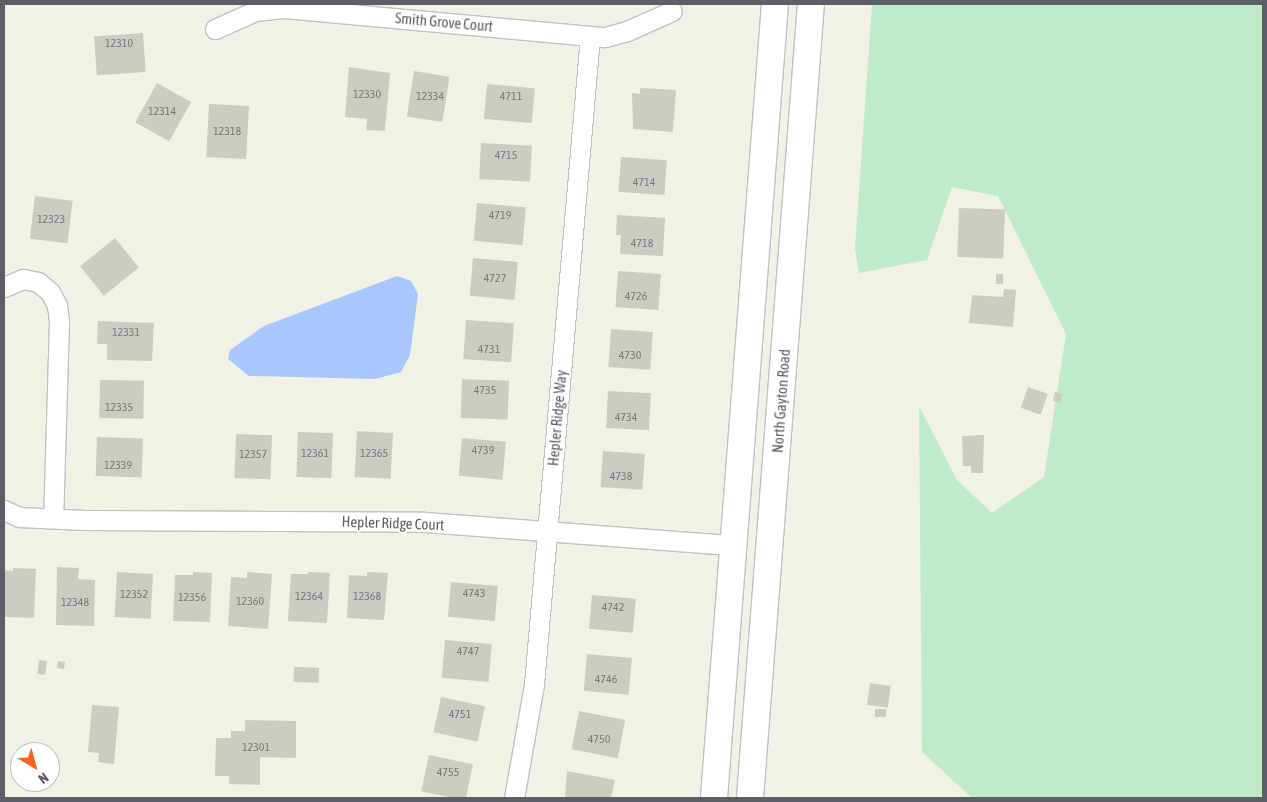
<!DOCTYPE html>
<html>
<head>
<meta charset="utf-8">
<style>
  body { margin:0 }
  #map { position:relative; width:1267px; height:802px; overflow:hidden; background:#f1f1e5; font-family:"Asap Condensed",sans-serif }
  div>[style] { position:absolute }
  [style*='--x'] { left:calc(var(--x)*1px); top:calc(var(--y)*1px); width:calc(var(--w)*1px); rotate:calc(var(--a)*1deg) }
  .green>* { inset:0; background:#c0ebc9 }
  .water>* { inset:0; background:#a8c6ff }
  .building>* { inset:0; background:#ccccc2; transform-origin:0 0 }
  .roads { filter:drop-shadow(1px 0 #bfc1c7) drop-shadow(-1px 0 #bfc1c7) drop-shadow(0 1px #bfc1c7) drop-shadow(0 -1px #bfc1c7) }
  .minor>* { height:19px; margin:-9.5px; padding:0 9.5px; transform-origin:9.5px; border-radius:9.5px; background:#fff }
  .secondary>* { height:26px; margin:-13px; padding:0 13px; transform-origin:13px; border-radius:13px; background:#fff }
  span { translate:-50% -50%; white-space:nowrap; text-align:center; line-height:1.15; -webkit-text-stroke:4px #fff; paint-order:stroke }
  .number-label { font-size:12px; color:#797a7e }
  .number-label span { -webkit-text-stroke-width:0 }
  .street-label { font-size:15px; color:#5d5f68 }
  .frame { position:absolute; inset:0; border:5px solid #5d5f68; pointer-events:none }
  .north { position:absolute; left:10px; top:742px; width:50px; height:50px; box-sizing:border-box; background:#fff; border:1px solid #bebfc3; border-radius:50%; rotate:143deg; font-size:14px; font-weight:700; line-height:20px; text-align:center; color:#5d5f68 }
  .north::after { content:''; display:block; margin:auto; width:18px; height:22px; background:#fc6120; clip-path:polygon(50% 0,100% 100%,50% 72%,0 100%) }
</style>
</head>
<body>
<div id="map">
  <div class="green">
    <div style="clip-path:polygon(872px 4px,1263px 4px,1263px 798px,972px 798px,922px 752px,919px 406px,957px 480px,992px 513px,1044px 477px,1066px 334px,998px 196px,952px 187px,927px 260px,859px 273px,855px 248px)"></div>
  </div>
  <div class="water">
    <div style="clip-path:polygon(397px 276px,411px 281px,418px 294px,410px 355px,401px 372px,375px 379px,249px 376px,228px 359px,230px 350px,264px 326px)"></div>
  </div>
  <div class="building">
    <div style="left:143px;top:33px;width:39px;height:49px;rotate:86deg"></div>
    <div style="clip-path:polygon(349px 67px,390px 73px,385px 131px,366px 130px,367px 119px,345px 117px)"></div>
    <div style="left:414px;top:71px;width:36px;height:46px;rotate:9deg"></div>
    <div style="left:157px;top:83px;width:39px;height:45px;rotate:29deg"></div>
    <div style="left:487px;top:84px;width:48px;height:35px;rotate:5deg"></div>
    <div style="clip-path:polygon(640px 88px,676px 90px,673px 132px,633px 129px,632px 93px,640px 94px)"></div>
    <div style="left:209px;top:104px;width:40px;height:53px;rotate:3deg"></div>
    <div style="left:481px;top:143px;width:51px;height:36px;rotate:3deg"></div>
    <div style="left:621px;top:157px;width:46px;height:35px;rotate:4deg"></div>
    <div style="left:35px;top:196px;width:38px;height:43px;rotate:7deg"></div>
    <div style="left:477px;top:203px;width:49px;height:38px;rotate:5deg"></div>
    <div style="left:959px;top:208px;width:46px;height:49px;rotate:2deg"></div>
    <div style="clip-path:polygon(617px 215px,665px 218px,663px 256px,620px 254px,621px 235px,616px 235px)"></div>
    <div style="left:115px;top:238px;width:38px;height:45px;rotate:51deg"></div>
    <div style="left:473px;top:258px;width:45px;height:38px;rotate:5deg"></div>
    <div style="left:618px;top:271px;width:43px;height:36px;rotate:4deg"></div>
    <div style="left:996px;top:274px;width:7px;height:10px"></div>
    <div style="clip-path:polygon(1004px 289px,1016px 290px,1013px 327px,969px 323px,972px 295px,1003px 297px)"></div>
    <div style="left:466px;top:320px;width:48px;height:39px;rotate:4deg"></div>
    <div style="clip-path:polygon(98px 321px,154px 323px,152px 361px,107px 360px,107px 344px,97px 344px)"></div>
    <div style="left:611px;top:329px;width:42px;height:38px;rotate:4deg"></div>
    <div style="left:462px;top:379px;width:47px;height:39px;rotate:2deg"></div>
    <div style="left:100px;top:380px;width:44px;height:38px;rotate:1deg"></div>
    <div style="left:1028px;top:387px;width:21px;height:22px;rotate:19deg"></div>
    <div style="left:608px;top:391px;width:43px;height:37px;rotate:3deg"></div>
    <div style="clip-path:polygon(1055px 392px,1063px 395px,1060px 403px,1053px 401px)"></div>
    <div style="left:357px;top:431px;width:36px;height:46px;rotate:3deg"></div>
    <div style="left:298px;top:432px;width:35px;height:45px;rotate:2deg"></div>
    <div style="left:236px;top:434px;width:36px;height:44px;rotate:2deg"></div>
    <div style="clip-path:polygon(984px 435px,983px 473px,971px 473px,971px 466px,963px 466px,962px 436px)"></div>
    <div style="left:97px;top:437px;width:46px;height:39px;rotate:2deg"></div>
    <div style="left:462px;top:438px;width:44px;height:38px;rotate:5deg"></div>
    <div style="left:603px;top:451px;width:42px;height:36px;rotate:4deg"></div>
    <div style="clip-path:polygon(57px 567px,79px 568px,78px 579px,95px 580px,94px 626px,56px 625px)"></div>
    <div style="clip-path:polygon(13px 568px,36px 569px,34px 618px,4px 617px,4px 570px,13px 571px)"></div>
    <div style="left:117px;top:572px;width:36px;height:45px;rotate:3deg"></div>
    <div style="clip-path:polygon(193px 572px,212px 573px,210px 622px,173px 621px,175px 575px,193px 575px)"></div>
    <div style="clip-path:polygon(247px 572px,272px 574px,268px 629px,228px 626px,231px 577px,247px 578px)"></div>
    <div style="clip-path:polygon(308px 572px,330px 573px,327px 623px,288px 621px,291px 574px,308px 574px)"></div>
    <div style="clip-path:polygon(367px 572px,388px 573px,384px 620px,347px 618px,349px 575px,367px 576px)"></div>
    <div style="left:451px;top:582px;width:47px;height:35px;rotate:5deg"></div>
    <div style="left:592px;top:595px;width:44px;height:34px;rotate:5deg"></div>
    <div style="left:445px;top:640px;width:47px;height:38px;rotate:5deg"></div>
    <div style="left:587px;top:654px;width:45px;height:37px;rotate:5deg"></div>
    <div style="left:39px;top:660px;width:8px;height:14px;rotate:7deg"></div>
    <div style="left:58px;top:661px;width:7px;height:7px;rotate:8deg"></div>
    <div style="left:294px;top:667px;width:25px;height:15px;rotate:2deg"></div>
    <div style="left:870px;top:683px;width:21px;height:22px;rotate:8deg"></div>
    <div style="left:441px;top:697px;width:45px;height:36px;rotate:12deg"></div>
    <div style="clip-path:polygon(92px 705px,119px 707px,114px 764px,98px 762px,99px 753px,88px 752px)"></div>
    <div style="left:875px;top:709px;width:11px;height:8px"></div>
    <div style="left:579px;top:711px;width:47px;height:39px;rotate:11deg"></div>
    <div style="clip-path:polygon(245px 720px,296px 721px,296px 758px,260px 757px,260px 785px,229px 784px,229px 776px,215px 776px,216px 738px,231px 738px,231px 731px,245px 731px)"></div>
    <div style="left:429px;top:755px;width:45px;height:37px;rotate:12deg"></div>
    <div style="clip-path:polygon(567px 771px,615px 780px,611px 798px,565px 798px)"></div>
  </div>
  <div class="roads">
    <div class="minor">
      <div style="--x:215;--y:29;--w:44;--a:-24.2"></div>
      <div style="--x:255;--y:11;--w:29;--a:-6"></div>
      <div style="--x:284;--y:8;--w:322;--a:5.2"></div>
      <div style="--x:605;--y:37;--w:23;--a:-15"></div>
      <div style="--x:627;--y:31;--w:49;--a:-24"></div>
      <div style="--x:4;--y:287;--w:21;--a:-23"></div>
      <div style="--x:23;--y:279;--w:15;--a:11"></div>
      <div style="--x:38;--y:282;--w:16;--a:40"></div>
      <div style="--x:50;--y:292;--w:15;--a:62"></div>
      <div style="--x:57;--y:305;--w:16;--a:83"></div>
      <div style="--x:59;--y:321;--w:197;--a:91.7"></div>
      <div style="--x:4;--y:510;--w:17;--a:25"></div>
      <div style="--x:19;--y:517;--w:66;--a:2.6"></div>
      <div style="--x:85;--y:520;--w:340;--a:0.3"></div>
      <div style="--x:425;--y:522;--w:309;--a:4.3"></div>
      <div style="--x:514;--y:798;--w:116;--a:-80"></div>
      <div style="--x:534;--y:684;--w:650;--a:-85.06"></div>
    </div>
    <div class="secondary">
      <div style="--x:714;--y:798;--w:796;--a:-85.61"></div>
      <div style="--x:750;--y:798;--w:796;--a:-85.61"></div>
    </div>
  </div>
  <div class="number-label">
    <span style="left:119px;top:44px">12310</span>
    <span style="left:367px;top:95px">12330</span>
    <span style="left:430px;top:97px">12334</span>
    <span style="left:511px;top:97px">4711</span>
    <span style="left:162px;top:112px">12314</span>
    <span style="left:227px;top:132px">12318</span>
    <span style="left:506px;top:156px">4715</span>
    <span style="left:644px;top:183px">4714</span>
    <span style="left:500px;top:216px">4719</span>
    <span style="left:51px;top:220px">12323</span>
    <span style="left:642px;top:244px">4718</span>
    <span style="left:495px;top:279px">4727</span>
    <span style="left:636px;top:297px">4726</span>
    <span style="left:126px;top:333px">12331</span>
    <span style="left:489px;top:350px">4731</span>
    <span style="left:630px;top:356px">4730</span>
    <span style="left:485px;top:391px">4735</span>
    <span style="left:119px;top:408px">12335</span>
    <span style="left:626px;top:418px">4734</span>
    <span style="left:483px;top:451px">4739</span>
    <span style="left:315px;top:454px">12361</span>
    <span style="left:374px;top:454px">12365</span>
    <span style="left:253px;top:455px">12357</span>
    <span style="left:118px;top:466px">12339</span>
    <span style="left:621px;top:477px">4738</span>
    <span style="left:474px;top:594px">4743</span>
    <span style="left:134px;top:595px">12352</span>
    <span style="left:309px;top:597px">12364</span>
    <span style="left:367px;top:597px">12368</span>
    <span style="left:192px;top:598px">12356</span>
    <span style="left:250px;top:602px">12360</span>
    <span style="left:75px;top:603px">12348</span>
    <span style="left:613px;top:608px">4742</span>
    <span style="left:468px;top:652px">4747</span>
    <span style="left:606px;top:680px">4746</span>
    <span style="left:460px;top:715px">4751</span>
    <span style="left:599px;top:740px">4750</span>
    <span style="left:256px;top:748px">12301</span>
    <span style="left:448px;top:773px">4755</span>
  </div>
  <div class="street-label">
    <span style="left:444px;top:22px;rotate:5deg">Smith Grove Court</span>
    <span style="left:781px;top:401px;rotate:-86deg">North Gayton Road</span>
    <span style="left:557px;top:418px;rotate:-85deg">Hepler Ridge Way</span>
    <span style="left:393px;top:523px;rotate:2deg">Hepler Ridge Court</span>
  </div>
  <div class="frame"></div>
  <div class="north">N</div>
</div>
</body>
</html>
